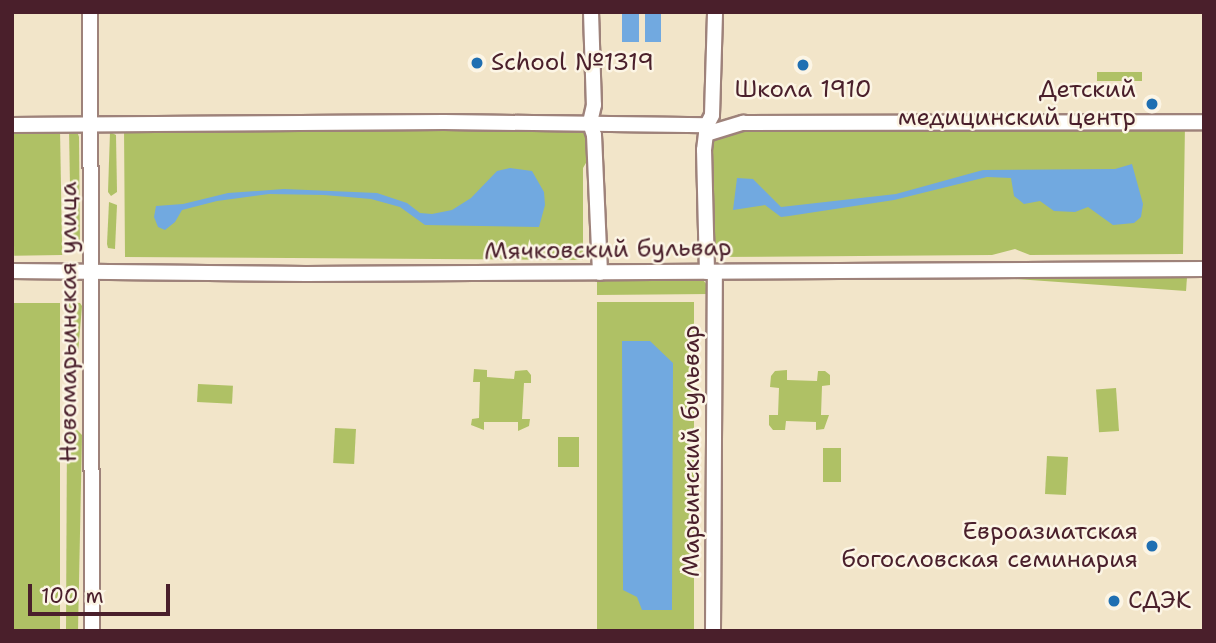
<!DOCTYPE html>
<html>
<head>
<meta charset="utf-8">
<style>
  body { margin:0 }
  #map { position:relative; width:1216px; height:643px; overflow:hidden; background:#f2e5c9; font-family:"Shantell Sans",sans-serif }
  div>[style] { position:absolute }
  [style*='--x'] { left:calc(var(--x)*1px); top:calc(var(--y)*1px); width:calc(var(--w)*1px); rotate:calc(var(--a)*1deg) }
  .green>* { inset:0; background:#afc165; transform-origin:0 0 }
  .water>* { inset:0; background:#71a9e0; transform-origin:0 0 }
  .roads { filter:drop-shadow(2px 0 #9e827a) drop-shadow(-2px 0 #9e827a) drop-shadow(0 2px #9e827a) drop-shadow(0 -2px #9e827a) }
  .minor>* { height:14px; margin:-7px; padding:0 7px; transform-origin:7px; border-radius:7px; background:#fff }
  .dots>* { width:19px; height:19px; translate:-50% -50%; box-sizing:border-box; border:4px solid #fcf5e5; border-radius:50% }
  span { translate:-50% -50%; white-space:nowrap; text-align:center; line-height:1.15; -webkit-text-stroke:5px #fcf5e5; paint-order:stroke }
  .poi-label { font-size:24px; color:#4a1f2b }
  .left { translate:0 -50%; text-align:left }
  .right { translate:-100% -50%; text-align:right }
  .street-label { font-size:24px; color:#4a1f2b }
  .frame { position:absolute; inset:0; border:14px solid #4a1f2b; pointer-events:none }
  .scale { position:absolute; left:28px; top:584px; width:142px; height:32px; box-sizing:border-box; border:4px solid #4a1f2b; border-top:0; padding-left:9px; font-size:21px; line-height:24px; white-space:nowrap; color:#4a1f2b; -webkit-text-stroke:5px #fcf5e5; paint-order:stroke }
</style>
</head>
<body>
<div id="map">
  <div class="green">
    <div style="left:1097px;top:72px;width:45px;height:9px"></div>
    <div style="clip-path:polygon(1185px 125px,1183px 254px,1030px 255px,1015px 249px,992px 255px,713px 257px,711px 142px,744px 130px)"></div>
    <div style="clip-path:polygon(586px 127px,590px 156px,583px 168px,583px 260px,125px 257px,124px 128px)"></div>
    <div style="clip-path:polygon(69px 128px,77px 131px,79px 137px,80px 249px,71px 245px)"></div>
    <div style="left:60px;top:129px;width:126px;height:48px;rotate:89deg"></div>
    <div style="clip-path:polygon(110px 132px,116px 135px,117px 192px,111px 196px,108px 192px)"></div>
    <div style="clip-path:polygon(109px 202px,117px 205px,115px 249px,108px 248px,107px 244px)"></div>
    <div style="left:1187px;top:277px;width:14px;height:178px;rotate:94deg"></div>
    <div style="clip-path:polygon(703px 280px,709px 287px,709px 294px,597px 295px,597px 281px)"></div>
    <div style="clip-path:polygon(67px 302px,80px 303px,82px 306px,78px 353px,67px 341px)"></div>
    <div style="left:694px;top:302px;width:329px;height:97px;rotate:90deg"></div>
    <div style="left:12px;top:303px;width:48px;height:328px"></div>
    <div style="clip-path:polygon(68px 347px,77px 358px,77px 384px,67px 383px)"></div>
    <div style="clip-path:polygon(474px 369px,487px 370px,487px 377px,514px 379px,515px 371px,527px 370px,531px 375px,531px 383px,524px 383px,522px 419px,530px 419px,529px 426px,518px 431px,518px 422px,484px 422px,484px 430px,471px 425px,472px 419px,479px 418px,480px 382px,473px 382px)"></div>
    <div style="clip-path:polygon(787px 370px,787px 380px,817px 381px,818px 371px,825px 371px,830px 375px,830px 385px,822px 386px,821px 415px,829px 415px,824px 429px,816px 430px,816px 422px,786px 421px,785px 430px,773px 430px,769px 425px,769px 415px,778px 415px,779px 388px,770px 387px,771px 376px,775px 371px)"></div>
    <div style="left:198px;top:384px;width:35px;height:18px;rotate:3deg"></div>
    <div style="left:1116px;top:388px;width:43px;height:20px;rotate:86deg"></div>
    <div style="clip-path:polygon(67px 428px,76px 429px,82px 435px,78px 631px,66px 631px)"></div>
    <div style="left:335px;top:428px;width:21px;height:35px;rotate:3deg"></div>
    <div style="left:558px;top:437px;width:21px;height:30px"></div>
    <div style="left:823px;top:448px;width:18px;height:34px"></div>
    <div style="left:1047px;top:456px;width:21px;height:38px;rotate:3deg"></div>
  </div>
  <div class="water">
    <div style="left:622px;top:12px;width:17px;height:30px"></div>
    <div style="left:645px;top:12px;width:16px;height:30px"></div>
    <div style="clip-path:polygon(1132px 164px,1143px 204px,1141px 217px,1134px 223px,1113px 225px,1088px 207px,1075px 212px,1054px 211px,1040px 201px,1024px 204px,1014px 196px,1011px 178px,987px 177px,894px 200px,789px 216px,781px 217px,765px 205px,733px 210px,737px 178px,753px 179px,781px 207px,896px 194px,983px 170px,1115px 169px)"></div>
    <div style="clip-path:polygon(510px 168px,532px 171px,544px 192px,545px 205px,539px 227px,425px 225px,400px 207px,371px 199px,324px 195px,269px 194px,217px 201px,182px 210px,175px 222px,165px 230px,158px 227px,154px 217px,156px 206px,183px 204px,228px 193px,284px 189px,377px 193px,407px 203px,420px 213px,432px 214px,452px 210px,471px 198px,497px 171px)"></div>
    <div style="clip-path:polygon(622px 341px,650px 341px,673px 363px,672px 610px,642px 610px,637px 597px,623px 590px)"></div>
  </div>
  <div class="roads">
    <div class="minor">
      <div style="--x:90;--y:12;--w:619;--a:89.81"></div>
      <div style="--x:591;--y:12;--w:93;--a:88.2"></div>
      <div style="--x:594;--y:105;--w:18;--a:103"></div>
      <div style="--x:590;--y:123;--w:13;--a:72"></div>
      <div style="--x:594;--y:135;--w:138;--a:87.5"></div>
      <div style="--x:12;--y:125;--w:432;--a:-0.4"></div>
      <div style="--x:444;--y:122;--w:263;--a:0.7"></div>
      <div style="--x:706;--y:134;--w:39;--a:-17"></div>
      <div style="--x:743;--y:123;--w:461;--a:-0.1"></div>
      <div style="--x:12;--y:271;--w:294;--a:0.6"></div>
      <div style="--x:306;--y:274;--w:898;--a:-0.32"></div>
      <div style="--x:707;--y:272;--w:122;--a:-91.4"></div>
      <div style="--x:704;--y:150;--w:25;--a:-83"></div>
      <div style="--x:707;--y:125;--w:11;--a:-63"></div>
      <div style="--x:712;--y:115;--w:103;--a:-88.3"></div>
      <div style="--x:713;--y:631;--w:359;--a:-89.7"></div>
    </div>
  </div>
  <div class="dots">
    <div style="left:477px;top:63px;background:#1f6fb2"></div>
    <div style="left:803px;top:65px;background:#1f6fb2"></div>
    <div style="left:1152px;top:104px;background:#1f6fb2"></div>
    <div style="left:1152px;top:546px;background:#1f6fb2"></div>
    <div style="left:1114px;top:601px;background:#1f6fb2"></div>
  </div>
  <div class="poi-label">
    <span class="left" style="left:491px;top:63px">School №1319</span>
    <span style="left:803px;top:90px">Школа 1910</span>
    <span class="right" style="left:1136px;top:104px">Детский<br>медицинский центр</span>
    <span class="right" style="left:1138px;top:546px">Евроазиатская<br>богословская семинария</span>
    <span class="left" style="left:1128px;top:601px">СДЭК</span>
  </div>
  <div class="street-label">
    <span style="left:608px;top:250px;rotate:-1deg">Мячковский бульвар</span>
    <span style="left:69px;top:322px;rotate:-90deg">Новомарьинская улица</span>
    <span style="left:692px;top:451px;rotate:-90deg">Марьинский бульвар</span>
  </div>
  <div class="frame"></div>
  <div class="scale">100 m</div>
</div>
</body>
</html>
